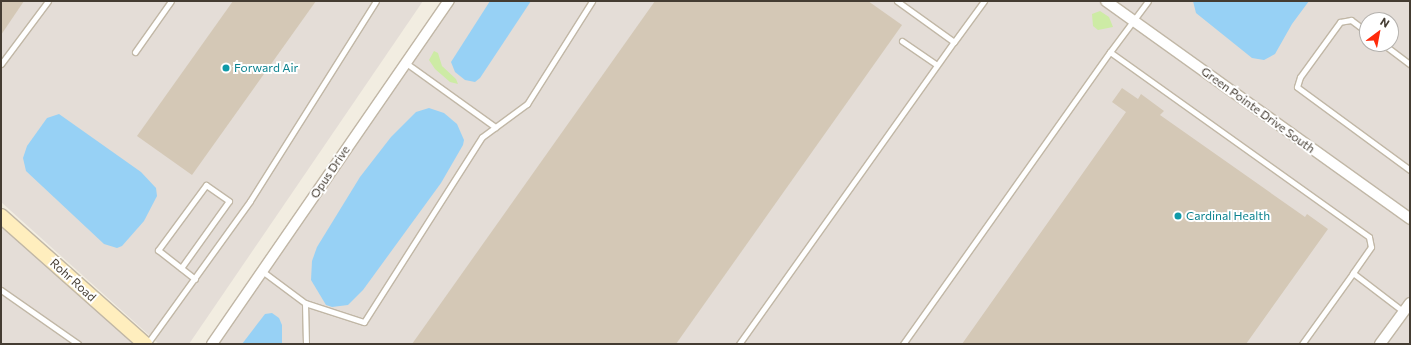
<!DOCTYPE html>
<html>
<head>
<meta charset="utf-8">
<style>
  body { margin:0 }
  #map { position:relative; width:1411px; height:345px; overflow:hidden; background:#f2ede1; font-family:Commissioner,sans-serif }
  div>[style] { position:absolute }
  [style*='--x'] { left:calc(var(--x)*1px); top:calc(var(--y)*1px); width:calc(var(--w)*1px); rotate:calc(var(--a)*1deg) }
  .industrial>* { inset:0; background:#e4ddd7 }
  .green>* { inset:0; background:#cdeba5 }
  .water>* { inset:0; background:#97d1f5 }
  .building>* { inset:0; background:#d4c8b6 }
  .roads { filter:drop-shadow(1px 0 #c1b7a6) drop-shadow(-1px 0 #c1b7a6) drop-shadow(0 1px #c1b7a6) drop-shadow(0 -1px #c1b7a6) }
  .lane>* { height:5px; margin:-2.5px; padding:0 2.5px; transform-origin:2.5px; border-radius:2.5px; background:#fff }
  .street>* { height:10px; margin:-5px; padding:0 5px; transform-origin:5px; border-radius:5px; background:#fff }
  .secondary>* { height:14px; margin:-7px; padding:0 7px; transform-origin:7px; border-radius:7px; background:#ffeebe }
  .dots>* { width:11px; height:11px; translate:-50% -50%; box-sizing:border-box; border:2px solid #fff; border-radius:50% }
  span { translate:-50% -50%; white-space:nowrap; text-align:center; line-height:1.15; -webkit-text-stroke:4px #fff; paint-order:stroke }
  .culture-label { font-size:12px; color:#0d838f }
  .left { translate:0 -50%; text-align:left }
  .street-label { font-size:12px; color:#443c32 }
  .frame { position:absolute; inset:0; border:2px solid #443c32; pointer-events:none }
  .north { position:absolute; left:1359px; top:12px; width:40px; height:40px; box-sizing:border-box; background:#fff; border:1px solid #b4b1ad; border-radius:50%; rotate:32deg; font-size:11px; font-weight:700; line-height:16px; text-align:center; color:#443c32 }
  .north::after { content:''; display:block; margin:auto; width:14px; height:18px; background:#ff2a0b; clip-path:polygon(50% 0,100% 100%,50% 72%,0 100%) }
</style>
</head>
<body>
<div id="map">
  <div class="industrial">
    <div style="clip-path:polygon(1px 1px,423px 1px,189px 344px,159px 344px,1px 202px)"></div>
    <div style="clip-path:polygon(evenodd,449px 1px,1410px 1px,1410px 344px,212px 344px,449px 1px,1367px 20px,1391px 20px,1391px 44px,1367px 44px,1367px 20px)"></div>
    <div style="clip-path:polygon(1px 216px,145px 344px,1px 344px)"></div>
  </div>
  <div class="green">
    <div style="clip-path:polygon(1100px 11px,1109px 17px,1113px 27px,1098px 30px,1093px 26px,1092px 14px)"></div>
    <div style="clip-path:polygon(434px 51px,438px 53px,442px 66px,456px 79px,458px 84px,450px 82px,435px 69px,429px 60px)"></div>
  </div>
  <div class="water">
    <div style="clip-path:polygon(490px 1px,531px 1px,480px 78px,475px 82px,465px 80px,455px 72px,451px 62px)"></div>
    <div style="clip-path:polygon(1193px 1px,1309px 1px,1292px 24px,1275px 54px,1264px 60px,1252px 58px,1196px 13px)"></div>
    <div style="clip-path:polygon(429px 108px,444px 113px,457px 124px,464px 140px,463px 145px,441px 183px,363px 290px,348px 305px,332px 307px,326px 305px,311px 280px,312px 261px,317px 247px,360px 177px,391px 137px,416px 112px)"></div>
    <div style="clip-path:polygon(59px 114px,141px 172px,156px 188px,157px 196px,144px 221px,122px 246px,117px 248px,104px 244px,26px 171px,23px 158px,27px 146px,47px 118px)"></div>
    <div style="clip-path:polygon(272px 313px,279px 318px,282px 325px,282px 344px,242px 344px,265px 314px)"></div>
  </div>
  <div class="building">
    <div style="clip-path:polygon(1px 1px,24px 1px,1px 35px)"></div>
    <div style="clip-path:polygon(233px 1px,316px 1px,192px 175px,137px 136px)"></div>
    <div style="clip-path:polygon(655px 1px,868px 1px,902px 25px,676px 344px,412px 344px)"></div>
    <div style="clip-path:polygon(1122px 88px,1138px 99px,1141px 94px,1164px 111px,1160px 115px,1305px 217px,1307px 214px,1328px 229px,1246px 344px,962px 344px,1126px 112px,1112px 102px)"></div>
  </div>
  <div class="roads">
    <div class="lane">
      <div style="--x:897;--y:1;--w:70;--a:35.7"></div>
      <div style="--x:954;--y:42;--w:51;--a:-53.8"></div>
      <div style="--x:1148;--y:1;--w:64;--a:126.7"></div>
      <div style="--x:1110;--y:52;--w:318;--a:35.5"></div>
      <div style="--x:1369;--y:237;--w:10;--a:79"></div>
      <div style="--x:1371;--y:247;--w:32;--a:125"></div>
      <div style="--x:1353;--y:273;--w:64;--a:37.4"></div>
      <div style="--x:1367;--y:32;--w:20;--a:-143"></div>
      <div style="--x:1351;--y:20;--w:11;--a:170"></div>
      <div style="--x:1340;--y:22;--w:68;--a:126"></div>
      <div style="--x:1300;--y:77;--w:10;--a:107"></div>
      <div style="--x:1297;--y:87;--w:140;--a:36.3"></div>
      <div style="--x:902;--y:41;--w:42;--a:34.4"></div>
      <div style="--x:1383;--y:44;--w:34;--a:37"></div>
      <div style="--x:135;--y:52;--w:62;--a:-54.8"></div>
      <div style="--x:406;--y:63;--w:110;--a:35.7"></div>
      <div style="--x:1;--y:64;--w:79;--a:-53.3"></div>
      <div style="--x:181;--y:268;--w:82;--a:-54.4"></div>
      <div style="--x:229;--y:201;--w:28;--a:-145"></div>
      <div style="--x:206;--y:185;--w:81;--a:126.4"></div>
      <div style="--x:158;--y:250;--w:47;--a:38.1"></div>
      <div style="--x:262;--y:271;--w:54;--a:36.7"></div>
      <div style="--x:305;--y:303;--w:62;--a:17.9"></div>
      <div style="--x:364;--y:322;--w:219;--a:-57.5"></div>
      <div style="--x:482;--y:137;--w:56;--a:-36.3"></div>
      <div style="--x:527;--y:104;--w:122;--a:-57.7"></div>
      <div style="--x:1;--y:290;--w:94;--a:35"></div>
      <div style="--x:305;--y:303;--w:41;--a:88.6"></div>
      <div style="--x:147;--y:344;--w:176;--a:-54.2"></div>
      <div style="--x:250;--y:201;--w:236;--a:-57.8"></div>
      <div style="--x:739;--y:344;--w:371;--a:-54.6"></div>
      <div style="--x:903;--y:344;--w:358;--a:-54.7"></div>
      <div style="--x:1302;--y:344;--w:87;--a:-54.3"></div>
    </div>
    <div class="street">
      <div style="--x:1106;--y:1;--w:374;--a:35.6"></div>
      <div style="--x:212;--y:344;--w:417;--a:-55.4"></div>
      <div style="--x:1380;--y:344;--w:51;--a:-53.8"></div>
    </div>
    <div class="secondary">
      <div style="--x:1;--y:216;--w:193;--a:41.6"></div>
    </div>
  </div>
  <div class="dots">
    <div style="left:226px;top:68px;background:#0f9aa8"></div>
    <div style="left:1178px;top:216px;background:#0f9aa8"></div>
  </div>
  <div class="culture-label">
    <span class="left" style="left:234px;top:68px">Forward Air</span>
    <span class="left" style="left:1186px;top:216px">Cardinal Health</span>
  </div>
  <div class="street-label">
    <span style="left:1258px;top:110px;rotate:36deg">Green Pointe Drive South</span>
    <span style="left:330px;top:172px;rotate:-56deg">Opus Drive</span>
    <span style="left:73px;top:280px;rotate:42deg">Rohr Road</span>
  </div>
  <div class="frame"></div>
  <div class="north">N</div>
</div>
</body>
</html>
